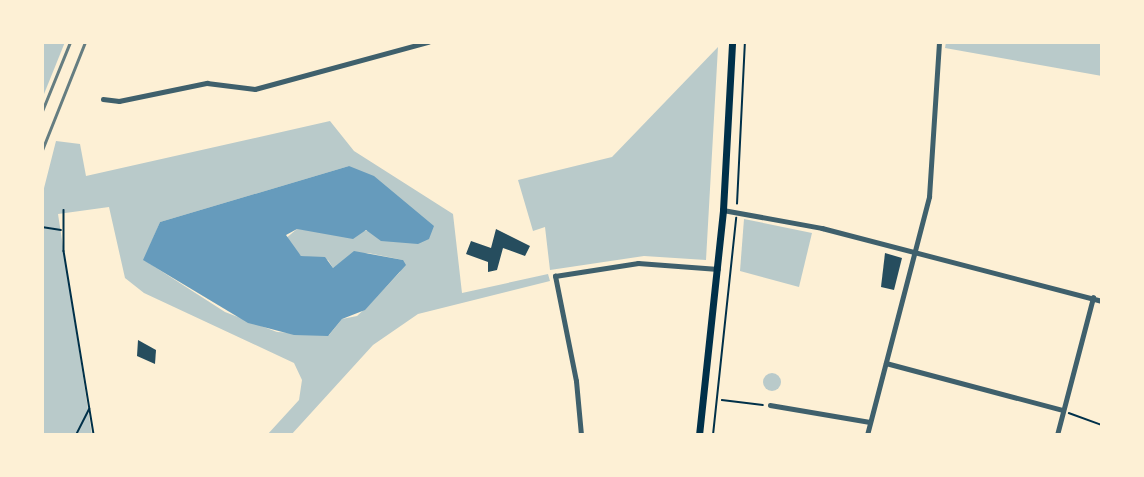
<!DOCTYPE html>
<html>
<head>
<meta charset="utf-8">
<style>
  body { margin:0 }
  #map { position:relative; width:1144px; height:477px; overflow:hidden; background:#fdf0d5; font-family:Rubik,sans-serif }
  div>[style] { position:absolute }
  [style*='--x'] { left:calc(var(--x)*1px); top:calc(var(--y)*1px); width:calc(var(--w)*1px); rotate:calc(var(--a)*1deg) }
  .green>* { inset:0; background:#b9caca }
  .round { border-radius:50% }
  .water>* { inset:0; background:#669bbc }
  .building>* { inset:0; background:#264d5e }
  .path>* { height:1.5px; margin:-0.75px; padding:0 0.75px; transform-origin:0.75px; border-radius:0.75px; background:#003049 }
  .minor>* { height:4.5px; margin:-2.25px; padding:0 2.25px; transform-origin:2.25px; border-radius:2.25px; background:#3f606c }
  .secondary>* { height:7px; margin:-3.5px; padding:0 3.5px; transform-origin:3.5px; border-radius:3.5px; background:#003049 }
  .rail>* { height:3px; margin:-1.5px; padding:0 1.5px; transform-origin:1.5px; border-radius:1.5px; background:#657d81 }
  span { translate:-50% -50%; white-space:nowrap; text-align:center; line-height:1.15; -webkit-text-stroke:5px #fdf0d5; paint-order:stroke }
  .frame { position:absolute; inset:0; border:44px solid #fdf0d5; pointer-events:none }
</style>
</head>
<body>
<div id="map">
  <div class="green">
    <div style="clip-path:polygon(42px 42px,65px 42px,42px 99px)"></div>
    <div style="clip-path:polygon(946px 42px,1102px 42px,1102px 76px,945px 48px)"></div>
    <div style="clip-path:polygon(718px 47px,706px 260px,644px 256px,550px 270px,545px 227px,533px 231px,518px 180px,612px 157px)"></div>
    <div style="clip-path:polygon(evenodd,330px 121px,354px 151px,453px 214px,462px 293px,548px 274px,550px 281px,418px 314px,373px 345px,291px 435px,267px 435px,299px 400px,302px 380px,294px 363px,144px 293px,125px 278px,109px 207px,58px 214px,92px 435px,42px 435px,42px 196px,56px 141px,80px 144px,86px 176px,330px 121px,349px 166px,371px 231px,297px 229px,285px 239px,301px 256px,328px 260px,333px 268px,350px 256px,368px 253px,403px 260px,400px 272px,370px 304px,357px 316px,342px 319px,329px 335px,277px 332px,225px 312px,144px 260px,160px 222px,349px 166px)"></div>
    <div style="clip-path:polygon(744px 219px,812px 233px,799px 287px,740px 271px)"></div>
    <div class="round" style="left:763px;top:373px;width:18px;height:18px"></div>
  </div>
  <div class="water">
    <div style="clip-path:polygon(349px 166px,374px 176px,434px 226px,429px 239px,418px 244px,381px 241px,366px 230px,353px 239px,297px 229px,286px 235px,301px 256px,325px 257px,333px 268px,354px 251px,403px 260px,406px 265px,365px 310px,342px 319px,328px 336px,294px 335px,248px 323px,143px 260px,160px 222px)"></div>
  </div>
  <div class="building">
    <div style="clip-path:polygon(496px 229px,530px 246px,525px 256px,503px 248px,497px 270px,488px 272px,488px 262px,466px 254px,471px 241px,491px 248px)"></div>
    <div style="clip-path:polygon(885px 253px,902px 258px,894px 290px,881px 287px)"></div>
    <div style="clip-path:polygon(138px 340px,156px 350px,155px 364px,137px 356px)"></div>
  </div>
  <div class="path">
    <div style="--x:737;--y:204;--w:162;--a:-87.2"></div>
    <div style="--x:64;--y:210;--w:41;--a:90"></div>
    <div style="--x:64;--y:251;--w:186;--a:80.7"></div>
    <div style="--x:42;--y:227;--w:19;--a:9"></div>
    <div style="--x:722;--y:400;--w:41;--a:7"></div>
    <div style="--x:1069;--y:413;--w:35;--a:20"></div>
    <div style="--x:76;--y:435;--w:29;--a:-63"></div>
    <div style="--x:713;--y:435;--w:218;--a:-83.9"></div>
  </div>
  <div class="minor">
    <div style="--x:103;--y:99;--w:16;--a:7"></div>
    <div style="--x:119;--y:101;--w:90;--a:-11.6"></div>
    <div style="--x:207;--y:83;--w:48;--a:7.1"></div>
    <div style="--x:255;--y:89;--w:179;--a:-15.2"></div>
    <div style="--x:723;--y:210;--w:101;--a:10.3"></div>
    <div style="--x:822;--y:228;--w:289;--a:14.6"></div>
    <div style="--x:886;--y:363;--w:183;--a:14.9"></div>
    <div style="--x:770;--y:405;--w:101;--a:9.6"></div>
    <div style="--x:581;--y:435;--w:54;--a:-95.3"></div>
    <div style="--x:576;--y:381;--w:107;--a:-101.3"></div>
    <div style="--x:555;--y:276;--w:84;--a:-8.9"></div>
    <div style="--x:638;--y:263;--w:80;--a:4.3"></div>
    <div style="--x:867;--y:435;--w:246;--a:-75.4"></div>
    <div style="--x:929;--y:197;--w:155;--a:-86.3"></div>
    <div style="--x:1057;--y:435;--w:142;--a:-75.3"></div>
  </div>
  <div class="secondary">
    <div style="--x:699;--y:435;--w:226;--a:-83.9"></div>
    <div style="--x:723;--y:210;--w:168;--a:-86.9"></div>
  </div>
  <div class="rail">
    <div style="--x:42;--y:111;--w:74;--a:-67.9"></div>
    <div style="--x:42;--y:150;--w:116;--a:-68.3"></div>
  </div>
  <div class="frame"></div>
</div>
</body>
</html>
